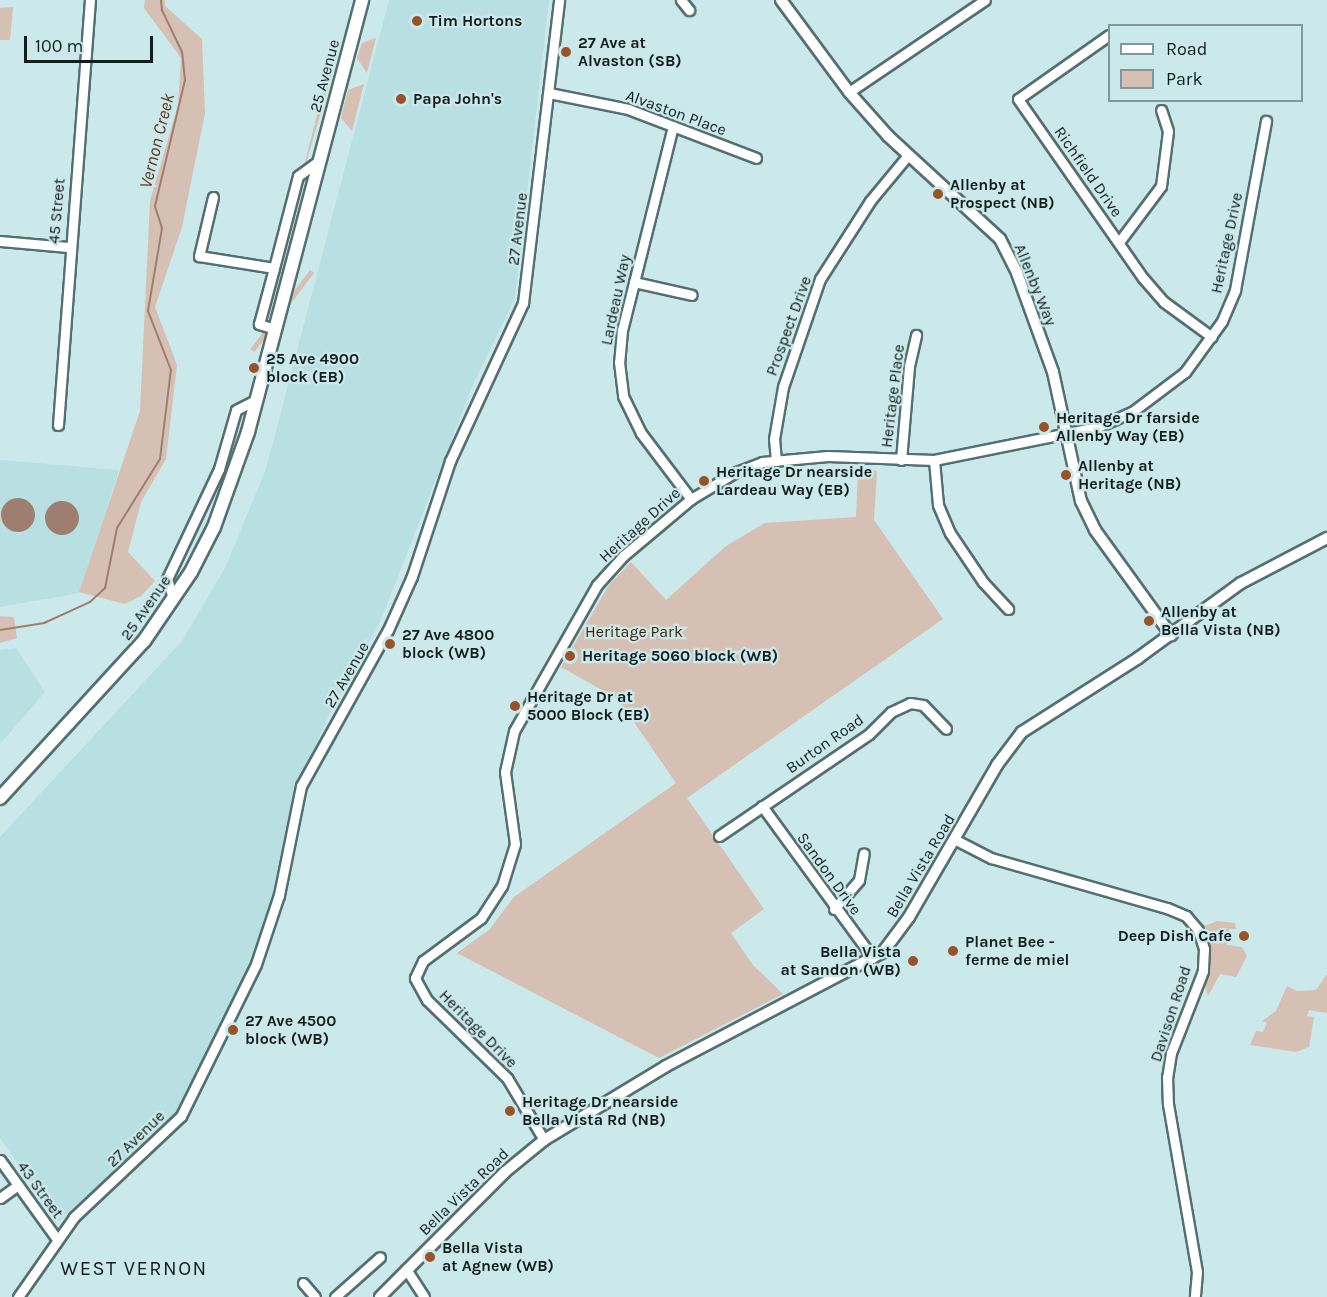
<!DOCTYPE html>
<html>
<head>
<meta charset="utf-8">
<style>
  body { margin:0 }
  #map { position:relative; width:1327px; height:1297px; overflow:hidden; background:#cbe8ea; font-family:Karla,sans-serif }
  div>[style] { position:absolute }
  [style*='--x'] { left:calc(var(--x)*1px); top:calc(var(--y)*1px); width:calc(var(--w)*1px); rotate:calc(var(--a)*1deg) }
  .built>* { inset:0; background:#b8dfe1 }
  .green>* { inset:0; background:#d6bfb3; transform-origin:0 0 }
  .water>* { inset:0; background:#9e7f6f }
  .round { border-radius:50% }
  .stream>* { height:2px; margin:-1px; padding:0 1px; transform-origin:1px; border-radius:1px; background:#9e7f6f }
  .roads { filter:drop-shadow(2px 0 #556f70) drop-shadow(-2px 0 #556f70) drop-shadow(0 2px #556f70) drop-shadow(0 -2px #556f70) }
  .minor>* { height:9px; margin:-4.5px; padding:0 4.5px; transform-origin:4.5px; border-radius:4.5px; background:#fff }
  .tertiary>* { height:10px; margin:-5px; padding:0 5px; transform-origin:5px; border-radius:5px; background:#fff }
  .secondary>* { height:12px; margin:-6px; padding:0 6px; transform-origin:6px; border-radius:6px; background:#fff }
  .dots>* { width:16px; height:16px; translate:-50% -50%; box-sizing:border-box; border:3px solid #cbe8ea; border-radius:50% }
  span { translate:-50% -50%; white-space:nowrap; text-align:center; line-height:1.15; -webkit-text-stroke:4.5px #cbe8ea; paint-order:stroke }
  .poi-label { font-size:16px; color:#131d1e; font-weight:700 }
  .left { translate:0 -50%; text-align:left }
  .right { translate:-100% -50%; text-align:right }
  .street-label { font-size:16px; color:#131d1e }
  .park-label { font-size:16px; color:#461c01 }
  .water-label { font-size:18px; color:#61351b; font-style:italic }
  .quarter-label { font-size:20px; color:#131d1e; letter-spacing:1.5px }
  .legend { position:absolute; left:1108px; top:24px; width:195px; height:78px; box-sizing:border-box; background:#cbe8ea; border:2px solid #819798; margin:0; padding:8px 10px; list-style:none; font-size:18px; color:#131d1e }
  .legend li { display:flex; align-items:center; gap:12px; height:30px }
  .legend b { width:30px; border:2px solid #819798 }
  .scale { position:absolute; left:24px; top:36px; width:129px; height:27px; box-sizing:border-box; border:3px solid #131d1e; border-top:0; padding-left:8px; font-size:18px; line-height:21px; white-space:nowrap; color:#131d1e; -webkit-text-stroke:4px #cbe8ea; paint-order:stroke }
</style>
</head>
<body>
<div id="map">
  <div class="built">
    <div style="clip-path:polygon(389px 0,549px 0,515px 298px,473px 385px,380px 622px,328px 717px,295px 792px,275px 897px,254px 964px,177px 1114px,59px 1221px,0 1138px,0 837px,182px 641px,225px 568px,266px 469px)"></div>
    <div style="clip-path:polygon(0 460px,119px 470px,79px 593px,0 607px)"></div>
    <div style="clip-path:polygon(16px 648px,45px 692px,0 744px,0 650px)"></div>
  </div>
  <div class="green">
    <div style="clip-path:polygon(145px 0,165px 0,165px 6px,202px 39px,205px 113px,182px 227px,155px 307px,177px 365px,166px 459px,141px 502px,128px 552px,155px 581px,141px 596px,125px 604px,79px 592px,140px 411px,150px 201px,178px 105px,181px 58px,144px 8px)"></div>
    <div style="clip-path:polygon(13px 7px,10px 40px,0 40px,0 8px)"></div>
    <div style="clip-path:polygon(376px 38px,367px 73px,357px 58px,362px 43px)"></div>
    <div style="clip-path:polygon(333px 52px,338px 54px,306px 163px,305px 162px)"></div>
    <div style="clip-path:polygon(364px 84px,352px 131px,341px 118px,348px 90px)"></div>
    <div style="left:310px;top:270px;width:5px;height:99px;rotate:37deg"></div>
    <div style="clip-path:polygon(858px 470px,877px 471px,874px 520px,943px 619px,687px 798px,764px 909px,731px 933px,753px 965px,783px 994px,659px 1058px,457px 953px,489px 930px,514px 897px,676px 783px,618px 699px,561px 667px,609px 585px,631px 562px,666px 600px,726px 546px,765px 523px,856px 517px)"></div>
    <div style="clip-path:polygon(0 616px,14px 617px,17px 638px,0 643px)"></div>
    <div style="clip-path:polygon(1217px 921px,1235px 923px,1236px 929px,1229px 929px,1227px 945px,1242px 947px,1247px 956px,1236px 977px,1220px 974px,1208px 996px,1205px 985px,1210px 971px,1210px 940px,1205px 926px)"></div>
    <div style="clip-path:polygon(1327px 974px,1327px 1013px,1309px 1010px,1307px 1016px,1314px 1017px,1309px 1047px,1296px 1052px,1250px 1045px,1256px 1031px,1263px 1032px,1267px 1023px,1262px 1021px,1276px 1011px,1287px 986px,1297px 991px,1316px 990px)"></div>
  </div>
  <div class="water">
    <div class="round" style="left:1px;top:498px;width:34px;height:34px"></div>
    <div class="round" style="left:45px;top:501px;width:34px;height:34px"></div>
  </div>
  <div class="stream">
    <div style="--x:0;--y:630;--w:45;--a:-9"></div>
    <div style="--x:44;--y:623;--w:51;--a:-24.5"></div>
    <div style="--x:90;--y:602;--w:21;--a:-43"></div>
    <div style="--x:105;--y:588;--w:61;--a:-78.7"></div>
    <div style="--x:117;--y:528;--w:81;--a:-58.1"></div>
    <div style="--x:160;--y:459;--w:90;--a:-83"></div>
    <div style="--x:171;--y:370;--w:63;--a:-111.3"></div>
    <div style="--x:148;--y:311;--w:84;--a:-80.4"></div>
    <div style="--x:162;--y:228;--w:23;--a:-108"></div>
    <div style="--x:155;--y:206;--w:130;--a:-76.6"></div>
    <div style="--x:185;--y:80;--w:28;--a:-96"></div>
    <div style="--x:182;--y:52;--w:47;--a:-115.5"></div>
    <div style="--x:162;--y:10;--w:10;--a:-96"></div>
  </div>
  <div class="roads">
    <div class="minor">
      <div style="--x:681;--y:0;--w:13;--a:51"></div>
      <div style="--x:1109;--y:35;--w:111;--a:144.9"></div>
      <div style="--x:1018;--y:99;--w:218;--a:55.1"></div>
      <div style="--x:1143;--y:278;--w:32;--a:49"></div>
      <div style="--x:1164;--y:302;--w:59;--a:36.1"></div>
      <div style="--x:849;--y:92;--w:164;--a:-34.1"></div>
      <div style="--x:549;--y:93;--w:81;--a:11.4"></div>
      <div style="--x:628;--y:109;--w:137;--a:20.9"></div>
      <div style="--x:673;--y:126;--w:210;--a:104"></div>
      <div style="--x:622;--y:330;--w:32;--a:95"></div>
      <div style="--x:619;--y:362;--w:34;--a:83"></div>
      <div style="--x:623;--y:396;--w:41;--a:64.1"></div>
      <div style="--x:641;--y:433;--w:83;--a:52.9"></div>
      <div style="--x:213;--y:197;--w:61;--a:103.3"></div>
      <div style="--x:199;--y:256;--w:76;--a:9.1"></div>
      <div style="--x:0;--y:241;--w:69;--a:5"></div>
      <div style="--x:1119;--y:242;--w:70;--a:-53.1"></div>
      <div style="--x:1161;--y:186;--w:55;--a:-82.7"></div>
      <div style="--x:1168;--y:131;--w:22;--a:-108"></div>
      <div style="--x:634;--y:282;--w:59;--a:12.6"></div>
      <div style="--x:275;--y:329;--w:17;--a:-163"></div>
      <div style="--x:259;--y:324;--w:58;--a:-75"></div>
      <div style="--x:274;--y:268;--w:95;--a:-75.4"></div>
      <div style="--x:298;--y:176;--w:26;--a:-36"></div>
      <div style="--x:58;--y:425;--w:426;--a:-85.7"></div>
      <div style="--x:901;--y:460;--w:94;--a:-85.1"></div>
      <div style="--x:909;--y:366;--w:32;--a:-77"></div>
      <div style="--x:934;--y:460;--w:45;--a:84.9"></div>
      <div style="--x:938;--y:505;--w:30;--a:67"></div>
      <div style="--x:950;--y:533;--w:59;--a:56"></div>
      <div style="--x:983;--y:582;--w:37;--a:47"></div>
      <div style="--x:776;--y:461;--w:22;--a:-95"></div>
      <div style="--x:774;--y:439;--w:53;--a:-80.2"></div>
      <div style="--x:783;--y:387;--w:114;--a:-71.1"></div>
      <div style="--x:820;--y:279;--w:93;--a:-57.3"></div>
      <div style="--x:870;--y:201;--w:60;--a:-50.4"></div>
      <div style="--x:172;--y:595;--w:17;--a:-107"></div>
      <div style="--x:167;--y:579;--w:122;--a:-64.7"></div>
      <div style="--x:219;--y:469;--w:61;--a:-73.9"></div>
      <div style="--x:236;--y:410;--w:22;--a:-27"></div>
      <div style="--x:762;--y:806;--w:188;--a:53.9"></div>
      <div style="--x:719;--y:836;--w:181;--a:-34.2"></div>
      <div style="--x:869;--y:734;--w:31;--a:-45"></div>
      <div style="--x:891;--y:712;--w:21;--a:-25"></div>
      <div style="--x:910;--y:703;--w:13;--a:9"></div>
      <div style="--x:923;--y:705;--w:33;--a:46"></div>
      <div style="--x:954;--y:839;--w:42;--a:27.2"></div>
      <div style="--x:991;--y:858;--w:183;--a:15.9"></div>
      <div style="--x:1167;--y:908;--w:21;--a:23"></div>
      <div style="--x:1186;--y:916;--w:18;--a:49"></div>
      <div style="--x:1198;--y:930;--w:20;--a:72"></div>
      <div style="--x:1204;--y:949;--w:22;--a:93"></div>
      <div style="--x:1203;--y:971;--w:88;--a:111.3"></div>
      <div style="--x:1171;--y:1053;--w:24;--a:99"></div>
      <div style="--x:1167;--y:1077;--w:27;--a:88"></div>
      <div style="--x:1168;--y:1104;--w:170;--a:80.2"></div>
      <div style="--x:1197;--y:1272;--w:25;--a:95"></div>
      <div style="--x:834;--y:909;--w:38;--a:-49"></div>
      <div style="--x:859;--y:880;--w:27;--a:-80"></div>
      <div style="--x:544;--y:1140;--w:72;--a:-120.8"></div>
      <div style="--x:507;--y:1078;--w:112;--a:-135.7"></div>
      <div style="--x:427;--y:1000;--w:25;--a:-119"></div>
      <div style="--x:415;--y:978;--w:19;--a:-65"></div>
      <div style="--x:423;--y:961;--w:72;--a:-36.6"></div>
      <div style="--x:481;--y:918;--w:38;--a:-57"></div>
      <div style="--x:502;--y:886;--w:44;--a:-72.8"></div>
      <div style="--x:515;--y:844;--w:73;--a:-97.9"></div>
      <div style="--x:505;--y:772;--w:42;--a:-77.6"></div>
      <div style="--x:514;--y:731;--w:168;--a:-60.4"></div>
      <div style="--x:597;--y:585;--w:39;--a:-48"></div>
      <div style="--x:623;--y:556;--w:89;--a:-40"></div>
      <div style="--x:691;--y:499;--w:50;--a:-31.2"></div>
      <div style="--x:734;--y:473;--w:30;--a:-21"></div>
      <div style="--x:762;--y:462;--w:66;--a:-5.2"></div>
      <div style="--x:828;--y:456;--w:106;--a:2.2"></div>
      <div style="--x:934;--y:460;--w:167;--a:-11.4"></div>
      <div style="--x:1098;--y:427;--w:37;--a:-24"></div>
      <div style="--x:1132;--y:412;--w:66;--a:-37"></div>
      <div style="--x:1185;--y:372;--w:63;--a:-54"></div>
      <div style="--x:1222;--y:321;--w:34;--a:-67"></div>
      <div style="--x:1235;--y:290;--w:172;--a:-79.6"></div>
      <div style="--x:0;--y:1160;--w:96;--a:54.3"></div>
      <div style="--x:0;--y:1198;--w:22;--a:-36"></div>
      <div style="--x:406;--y:1269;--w:33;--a:57"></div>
      <div style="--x:303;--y:1283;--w:18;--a:49"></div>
      <div style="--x:18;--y:1297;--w:98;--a:-55"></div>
      <div style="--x:74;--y:1217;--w:147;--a:-43.3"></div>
      <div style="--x:181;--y:1116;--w:169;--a:-63.7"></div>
      <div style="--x:256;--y:964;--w:73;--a:-71.6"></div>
      <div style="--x:279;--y:895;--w:111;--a:-78.6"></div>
      <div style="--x:301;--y:786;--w:179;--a:-60.9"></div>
      <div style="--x:388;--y:630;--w:59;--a:-66"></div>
      <div style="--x:412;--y:576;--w:121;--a:-71.7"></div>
      <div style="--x:450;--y:461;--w:174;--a:-65.2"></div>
      <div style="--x:523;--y:303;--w:305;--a:-83.2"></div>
      <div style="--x:335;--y:1297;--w:60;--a:-41.6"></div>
    </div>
    <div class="tertiary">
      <div style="--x:781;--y:0;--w:114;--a:53.5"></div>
      <div style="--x:849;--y:92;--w:59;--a:48.4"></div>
      <div style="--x:888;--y:136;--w:152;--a:42.6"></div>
      <div style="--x:1000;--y:239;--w:38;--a:63"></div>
      <div style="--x:1017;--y:273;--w:105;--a:70"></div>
      <div style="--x:1053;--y:372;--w:132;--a:77.8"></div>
      <div style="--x:1081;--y:501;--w:32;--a:64"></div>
      <div style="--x:1095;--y:530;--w:130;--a:54.1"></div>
      <div style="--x:380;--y:1297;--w:177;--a:-45"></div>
      <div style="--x:505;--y:1172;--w:50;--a:-39.4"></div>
      <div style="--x:544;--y:1140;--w:143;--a:-31.2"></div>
      <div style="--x:666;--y:1066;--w:245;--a:-27.7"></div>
      <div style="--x:883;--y:952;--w:44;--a:-53.4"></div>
      <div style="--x:909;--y:917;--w:176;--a:-59.9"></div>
      <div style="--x:997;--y:765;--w:41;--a:-52.9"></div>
      <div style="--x:1022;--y:732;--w:138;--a:-32.5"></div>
      <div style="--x:1138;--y:658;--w:127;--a:-36.1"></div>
      <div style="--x:1241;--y:583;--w:97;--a:-27.6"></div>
    </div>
    <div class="secondary">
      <div style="--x:0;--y:798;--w:213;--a:-47.5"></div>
      <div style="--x:144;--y:641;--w:83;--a:-55.7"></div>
      <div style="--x:191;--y:572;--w:51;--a:-62.9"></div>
      <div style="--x:214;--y:527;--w:101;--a:-70.3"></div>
      <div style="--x:248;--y:432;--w:447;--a:-75.2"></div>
    </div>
  </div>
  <div class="dots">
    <div style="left:417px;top:21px;background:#99532a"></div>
    <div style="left:566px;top:52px;background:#99532a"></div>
    <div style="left:401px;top:99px;background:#99532a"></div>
    <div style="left:938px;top:194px;background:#99532a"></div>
    <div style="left:254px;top:368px;background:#99532a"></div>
    <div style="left:1044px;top:427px;background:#99532a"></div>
    <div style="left:1066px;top:475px;background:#99532a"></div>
    <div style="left:704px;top:481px;background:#99532a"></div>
    <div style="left:1149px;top:621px;background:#99532a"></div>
    <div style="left:390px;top:644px;background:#99532a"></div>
    <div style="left:570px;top:656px;background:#99532a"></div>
    <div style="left:515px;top:706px;background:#99532a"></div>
    <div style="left:1244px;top:936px;background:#99532a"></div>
    <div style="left:953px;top:951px;background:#99532a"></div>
    <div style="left:913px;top:961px;background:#99532a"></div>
    <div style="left:233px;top:1030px;background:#99532a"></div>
    <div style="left:510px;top:1111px;background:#99532a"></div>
    <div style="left:430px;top:1257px;background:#99532a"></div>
  </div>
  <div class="poi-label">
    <span class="left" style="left:429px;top:21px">Tim Hortons</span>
    <span class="left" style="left:578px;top:52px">27 Ave at<br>Alvaston (SB)</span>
    <span class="left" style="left:413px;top:99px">Papa John's</span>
    <span class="left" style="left:950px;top:194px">Allenby at<br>Prospect (NB)</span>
    <span class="left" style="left:266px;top:368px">25 Ave 4900<br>block (EB)</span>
    <span class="left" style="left:1056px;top:427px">Heritage Dr farside<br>Allenby Way (EB)</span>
    <span class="left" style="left:1078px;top:475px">Allenby at<br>Heritage (NB)</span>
    <span class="left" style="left:716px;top:481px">Heritage Dr nearside<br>Lardeau Way (EB)</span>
    <span class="left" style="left:1161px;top:621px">Allenby at<br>Bella Vista (NB)</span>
    <span class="left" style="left:402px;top:644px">27 Ave 4800<br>block (WB)</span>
    <span class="left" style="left:582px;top:656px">Heritage 5060 block (WB)</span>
    <span class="left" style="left:527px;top:706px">Heritage Dr at<br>5000 Block (EB)</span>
    <span class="right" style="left:1232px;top:936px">Deep Dish Cafe</span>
    <span class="left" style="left:965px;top:951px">Planet Bee -<br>ferme de miel</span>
    <span class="right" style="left:901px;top:961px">Bella Vista<br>at Sandon (WB)</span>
    <span class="left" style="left:245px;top:1030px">27 Ave 4500<br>block (WB)</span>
    <span class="left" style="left:522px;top:1111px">Heritage Dr nearside<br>Bella Vista Rd (NB)</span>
    <span class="left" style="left:442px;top:1257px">Bella Vista<br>at Agnew (WB)</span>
  </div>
  <div class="street-label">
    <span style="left:325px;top:76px;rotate:-75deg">25 Avenue</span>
    <span style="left:676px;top:113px;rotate:20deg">Alvaston Place</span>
    <span style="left:1088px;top:172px;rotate:55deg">Richfield Drive</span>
    <span style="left:57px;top:211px;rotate:-85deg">45 Street</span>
    <span style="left:518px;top:229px;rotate:-83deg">27 Avenue</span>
    <span style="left:1227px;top:243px;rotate:-78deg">Heritage Drive</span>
    <span style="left:1035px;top:285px;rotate:68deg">Allenby Way</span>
    <span style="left:616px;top:300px;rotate:-78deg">Lardeau Way</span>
    <span style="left:789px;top:326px;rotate:-70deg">Prospect Drive</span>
    <span style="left:893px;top:396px;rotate:-83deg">Heritage Place</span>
    <span style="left:640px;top:525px;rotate:-42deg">Heritage Drive</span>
    <span style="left:146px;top:608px;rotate:-55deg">25 Avenue</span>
    <span style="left:347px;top:675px;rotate:-60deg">27 Avenue</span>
    <span style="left:825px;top:744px;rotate:-35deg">Burton Road</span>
    <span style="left:921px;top:866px;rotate:-59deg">Bella Vista Road</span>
    <span style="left:829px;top:874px;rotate:54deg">Sandon Drive</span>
    <span style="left:1171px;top:1014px;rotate:-72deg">Davison Road</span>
    <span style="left:478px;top:1029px;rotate:45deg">Heritage Drive</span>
    <span style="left:136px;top:1139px;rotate:-44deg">27 Avenue</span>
    <span style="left:40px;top:1190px;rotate:54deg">43 Street</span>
    <span style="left:464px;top:1192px;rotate:-44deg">Bella Vista Road</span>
  </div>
  <div class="park-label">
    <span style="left:634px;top:632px">Heritage Park</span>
  </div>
  <div class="water-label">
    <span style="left:157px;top:141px;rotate:-76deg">Vernon Creek</span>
  </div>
  <div class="quarter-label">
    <span style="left:134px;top:1268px">WEST VERNON</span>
  </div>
  <ul class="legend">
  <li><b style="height:8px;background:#fff"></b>Road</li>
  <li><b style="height:16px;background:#d6bfb3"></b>Park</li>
  </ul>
  <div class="scale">100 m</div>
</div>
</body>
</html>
